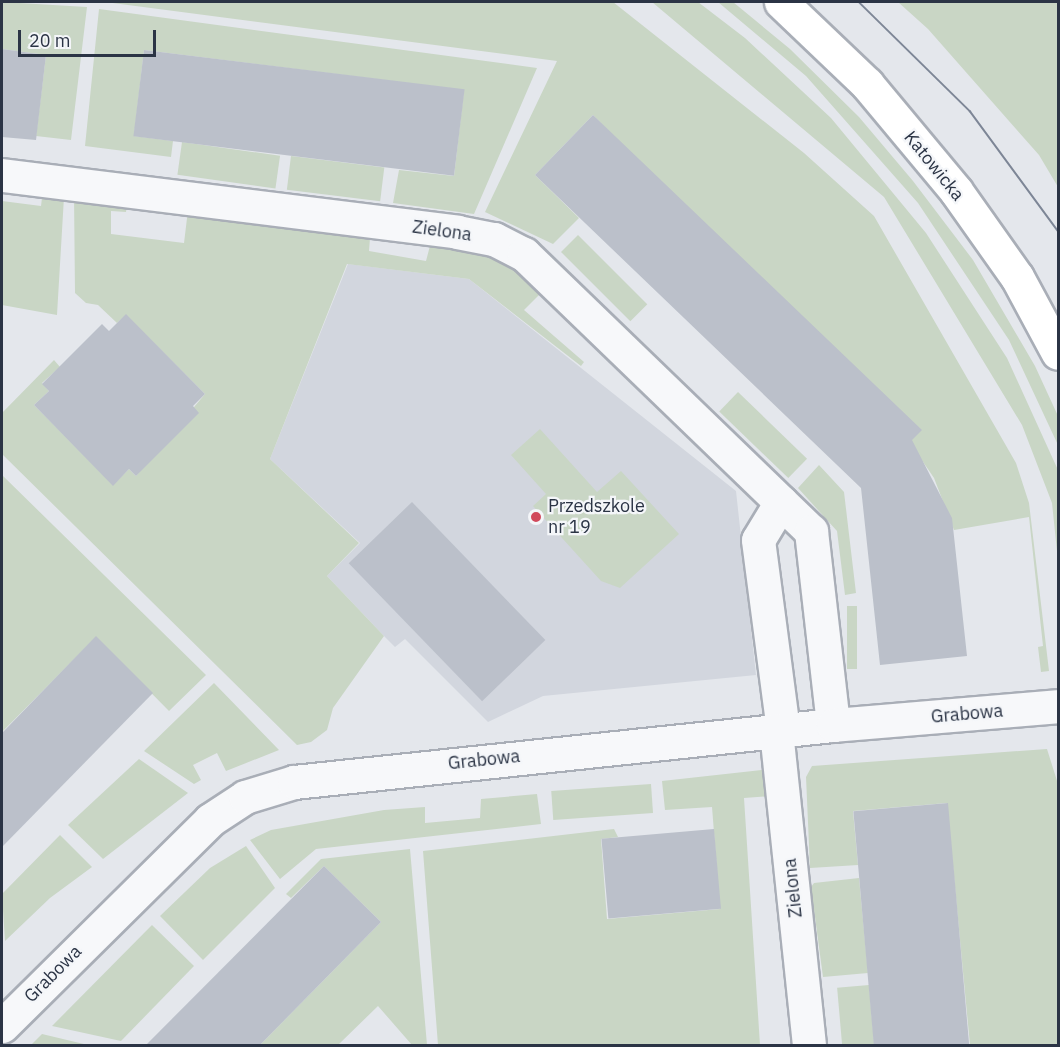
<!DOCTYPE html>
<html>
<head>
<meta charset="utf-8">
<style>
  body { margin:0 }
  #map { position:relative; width:1060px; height:1047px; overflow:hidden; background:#e4e7ec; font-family:"IBM Plex Sans",sans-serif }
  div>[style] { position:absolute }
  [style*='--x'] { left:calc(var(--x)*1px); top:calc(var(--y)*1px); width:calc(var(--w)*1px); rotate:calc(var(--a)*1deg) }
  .built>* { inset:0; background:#d2d6de }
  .green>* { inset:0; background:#c9d6c5; transform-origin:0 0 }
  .building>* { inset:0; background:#bbc0ca; transform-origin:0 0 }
  .roads { filter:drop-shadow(2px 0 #a9aeb7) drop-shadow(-2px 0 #a9aeb7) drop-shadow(0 2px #a9aeb7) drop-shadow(0 -2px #a9aeb7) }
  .minor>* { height:33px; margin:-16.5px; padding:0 16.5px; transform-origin:16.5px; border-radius:16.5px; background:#f7f8fa }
  .secondary>* { height:33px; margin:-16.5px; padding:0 16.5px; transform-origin:16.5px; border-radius:16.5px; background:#fff }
  .tram>* { height:1.5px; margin:-0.75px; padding:0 0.75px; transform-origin:0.75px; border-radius:0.75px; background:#7d8696 }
  .dots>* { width:16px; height:16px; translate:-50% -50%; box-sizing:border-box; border:3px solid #f4f6f9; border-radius:50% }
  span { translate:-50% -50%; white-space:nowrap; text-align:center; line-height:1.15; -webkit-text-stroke:4.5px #f4f6f9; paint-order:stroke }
  .street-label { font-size:18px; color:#2b3445 }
  .poi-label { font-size:18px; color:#2b3445 }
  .left { translate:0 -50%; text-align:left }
  .frame { position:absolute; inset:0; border:3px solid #2b3445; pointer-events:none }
  .scale { position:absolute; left:18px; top:30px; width:138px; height:27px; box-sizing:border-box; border:3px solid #2b3445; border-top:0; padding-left:8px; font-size:18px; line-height:21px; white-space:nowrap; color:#2b3445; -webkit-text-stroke:4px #f4f6f9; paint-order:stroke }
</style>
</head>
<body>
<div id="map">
  <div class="built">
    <div style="clip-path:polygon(348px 264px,469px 279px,736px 491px,756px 675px,543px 696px,488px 722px,405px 639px,395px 647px,384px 636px,327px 576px,360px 543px,270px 459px)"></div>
  </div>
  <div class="green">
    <div style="clip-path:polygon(2px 2px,87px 7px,71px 140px,36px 136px,46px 55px,2px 49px)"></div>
    <div style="clip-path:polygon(105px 2px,613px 2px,804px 153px,874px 216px,1016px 463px,1029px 503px,1049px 671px,1041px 672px,1038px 647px,1043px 646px,1029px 517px,954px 530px,934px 478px,915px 450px,593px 115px,535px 175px,579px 218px,553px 244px,485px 212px,557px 61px)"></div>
    <div style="clip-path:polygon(652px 2px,698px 2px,745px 38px,831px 118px,926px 233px,1007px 358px,1058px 470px,1058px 561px,1052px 503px,1022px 425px,884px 197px)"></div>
    <div style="clip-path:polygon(718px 2px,733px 2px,790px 49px,859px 117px,913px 181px,973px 260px,1035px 366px,1058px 416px,1058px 445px,1009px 340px,918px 203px,806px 76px)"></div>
    <div style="clip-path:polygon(898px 2px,1058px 2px,1058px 187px,1039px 155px,928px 29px)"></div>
    <div style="clip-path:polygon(99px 9px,537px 68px,474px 214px,393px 203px,399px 170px,454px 176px,464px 90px,144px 50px,134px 136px,173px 141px,171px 157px,85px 146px)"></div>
    <div style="left:182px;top:142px;width:99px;height:33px;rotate:8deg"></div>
    <div style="left:291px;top:156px;width:94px;height:34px;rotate:7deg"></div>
    <div style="clip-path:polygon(43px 190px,64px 197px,57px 315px,2px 305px,2px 201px,41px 206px)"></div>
    <div style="clip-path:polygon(74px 195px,127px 204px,126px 212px,111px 211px,111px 234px,184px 243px,188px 210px,370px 238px,369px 251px,426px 261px,431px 242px,497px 255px,544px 290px,524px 310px,584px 362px,581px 366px,469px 279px,347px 264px,270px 459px,359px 543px,327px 576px,384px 636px,333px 708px,327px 730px,311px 742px,297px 745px,2px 454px,2px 413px,54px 360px,60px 367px,42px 383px,49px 391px,34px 405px,113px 485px,129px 469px,136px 476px,205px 394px,126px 315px,117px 323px,98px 305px,86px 303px,75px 293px)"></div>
    <div style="left:578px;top:235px;width:98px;height:24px;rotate:45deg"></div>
    <div style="left:738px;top:392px;width:96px;height:27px;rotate:44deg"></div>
    <div style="clip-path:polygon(540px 429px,597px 492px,621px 471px,679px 534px,620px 588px,601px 581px,533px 506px,546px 494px,511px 455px)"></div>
    <div style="clip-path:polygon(819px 465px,844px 492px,856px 593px,845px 595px,837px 531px,798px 488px)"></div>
    <div style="clip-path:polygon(2px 475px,206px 675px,169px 711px,96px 637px,2px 732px)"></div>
    <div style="left:847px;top:606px;width:10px;height:63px"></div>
    <div style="clip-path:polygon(214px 683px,279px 750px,226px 771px,217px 753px,193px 765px,201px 780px,194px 784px,144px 751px)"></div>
    <div style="clip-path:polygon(1047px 749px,1058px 784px,1058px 1045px,970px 1045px,947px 803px,853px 811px,858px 865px,810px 868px,806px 777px,812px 766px)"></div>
    <div style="clip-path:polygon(139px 759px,188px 793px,103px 859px,68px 825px)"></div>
    <div style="clip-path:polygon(770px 769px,773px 796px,744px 798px,760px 1045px,438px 1045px,423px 851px,614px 829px,618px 837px,601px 839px,607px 919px,720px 909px,712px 807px,665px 810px,662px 781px)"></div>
    <div style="left:651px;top:784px;width:29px;height:100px;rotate:86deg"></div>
    <div style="clip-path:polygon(537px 794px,541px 824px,316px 849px,280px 879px,250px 840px,271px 830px,384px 810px,425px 807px,425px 823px,480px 818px,481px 799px)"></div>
    <div style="clip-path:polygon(60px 835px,92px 867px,50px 898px,5px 941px,2px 894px)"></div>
    <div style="clip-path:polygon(246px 846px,275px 888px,203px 960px,160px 916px,210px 868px)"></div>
    <div style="clip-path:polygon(410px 849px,427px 1045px,412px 1045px,378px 1006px,338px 1045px,259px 1046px,381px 922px,324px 866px,291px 898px,286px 894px,321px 859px)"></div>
    <div style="clip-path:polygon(859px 878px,868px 973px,823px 977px,811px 887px,814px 883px)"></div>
    <div style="clip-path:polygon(152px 925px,194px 966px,121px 1041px,52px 1026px)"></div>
    <div style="left:869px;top:985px;width:60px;height:32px;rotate:85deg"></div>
    <div style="clip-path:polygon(42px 1034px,88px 1045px,31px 1045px)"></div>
  </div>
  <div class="building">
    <div style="clip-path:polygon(2px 49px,46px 55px,36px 140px,2px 137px)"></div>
    <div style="left:144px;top:50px;width:323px;height:87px;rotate:7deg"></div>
    <div style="clip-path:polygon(593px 115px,922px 430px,912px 440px,952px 518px,967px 656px,880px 665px,861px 488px,535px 175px)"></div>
    <div style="clip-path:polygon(126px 314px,205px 394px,193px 406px,199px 413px,136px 476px,129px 469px,113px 486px,34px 405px,49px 391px,42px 384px,102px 324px,109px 331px)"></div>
    <div style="left:412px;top:502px;width:192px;height:88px;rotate:46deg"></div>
    <div style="clip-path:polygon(96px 636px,153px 693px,2px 847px,2px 733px)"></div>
    <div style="left:948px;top:803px;width:244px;height:95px;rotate:85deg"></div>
    <div style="left:714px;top:829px;width:80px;height:113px;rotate:85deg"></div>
    <div style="clip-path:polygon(324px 866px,381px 922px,259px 1046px,145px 1046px)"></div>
  </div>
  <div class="roads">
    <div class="minor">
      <div style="--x:2;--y:175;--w:459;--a:7.1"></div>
      <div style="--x:457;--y:232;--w:38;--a:11"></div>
      <div style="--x:494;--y:239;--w:34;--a:27"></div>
      <div style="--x:524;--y:254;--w:399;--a:44"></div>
      <div style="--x:811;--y:531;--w:195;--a:83.5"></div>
      <div style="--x:781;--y:502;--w:44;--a:121.2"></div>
      <div style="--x:758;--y:540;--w:193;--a:82.5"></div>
      <div style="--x:776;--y:731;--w:317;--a:84"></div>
      <div style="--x:2;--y:1026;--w:293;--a:-44.7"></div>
      <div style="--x:210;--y:820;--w:42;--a:-33.3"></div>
      <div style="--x:245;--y:797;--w:51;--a:-17"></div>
      <div style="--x:294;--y:782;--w:542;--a:-6.04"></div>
      <div style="--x:833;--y:725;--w:226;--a:-4.8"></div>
    </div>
    <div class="secondary">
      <div style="--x:781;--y:2;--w:119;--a:43.6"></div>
      <div style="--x:867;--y:84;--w:139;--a:50.2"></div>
      <div style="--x:956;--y:191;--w:105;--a:54.7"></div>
      <div style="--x:1017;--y:277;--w:86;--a:61.7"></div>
    </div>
  </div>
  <div class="tram">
    <div style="--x:859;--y:2;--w:156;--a:44.5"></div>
    <div style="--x:970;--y:111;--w:149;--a:53.7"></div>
  </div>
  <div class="dots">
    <div style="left:536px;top:517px;background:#d1495b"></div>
  </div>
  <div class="street-label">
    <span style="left:934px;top:166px;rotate:51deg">Katowicka</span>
    <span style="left:442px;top:231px;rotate:8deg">Zielona</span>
    <span style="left:967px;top:714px;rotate:-5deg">Grabowa</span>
    <span style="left:484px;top:760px;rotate:-6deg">Grabowa</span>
    <span style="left:793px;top:888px;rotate:-96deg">Zielona</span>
    <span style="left:53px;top:974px;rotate:-45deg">Grabowa</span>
  </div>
  <div class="poi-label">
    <span class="left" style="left:548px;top:517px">Przedszkole<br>nr 19</span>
  </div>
  <div class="frame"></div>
  <div class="scale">20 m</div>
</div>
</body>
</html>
